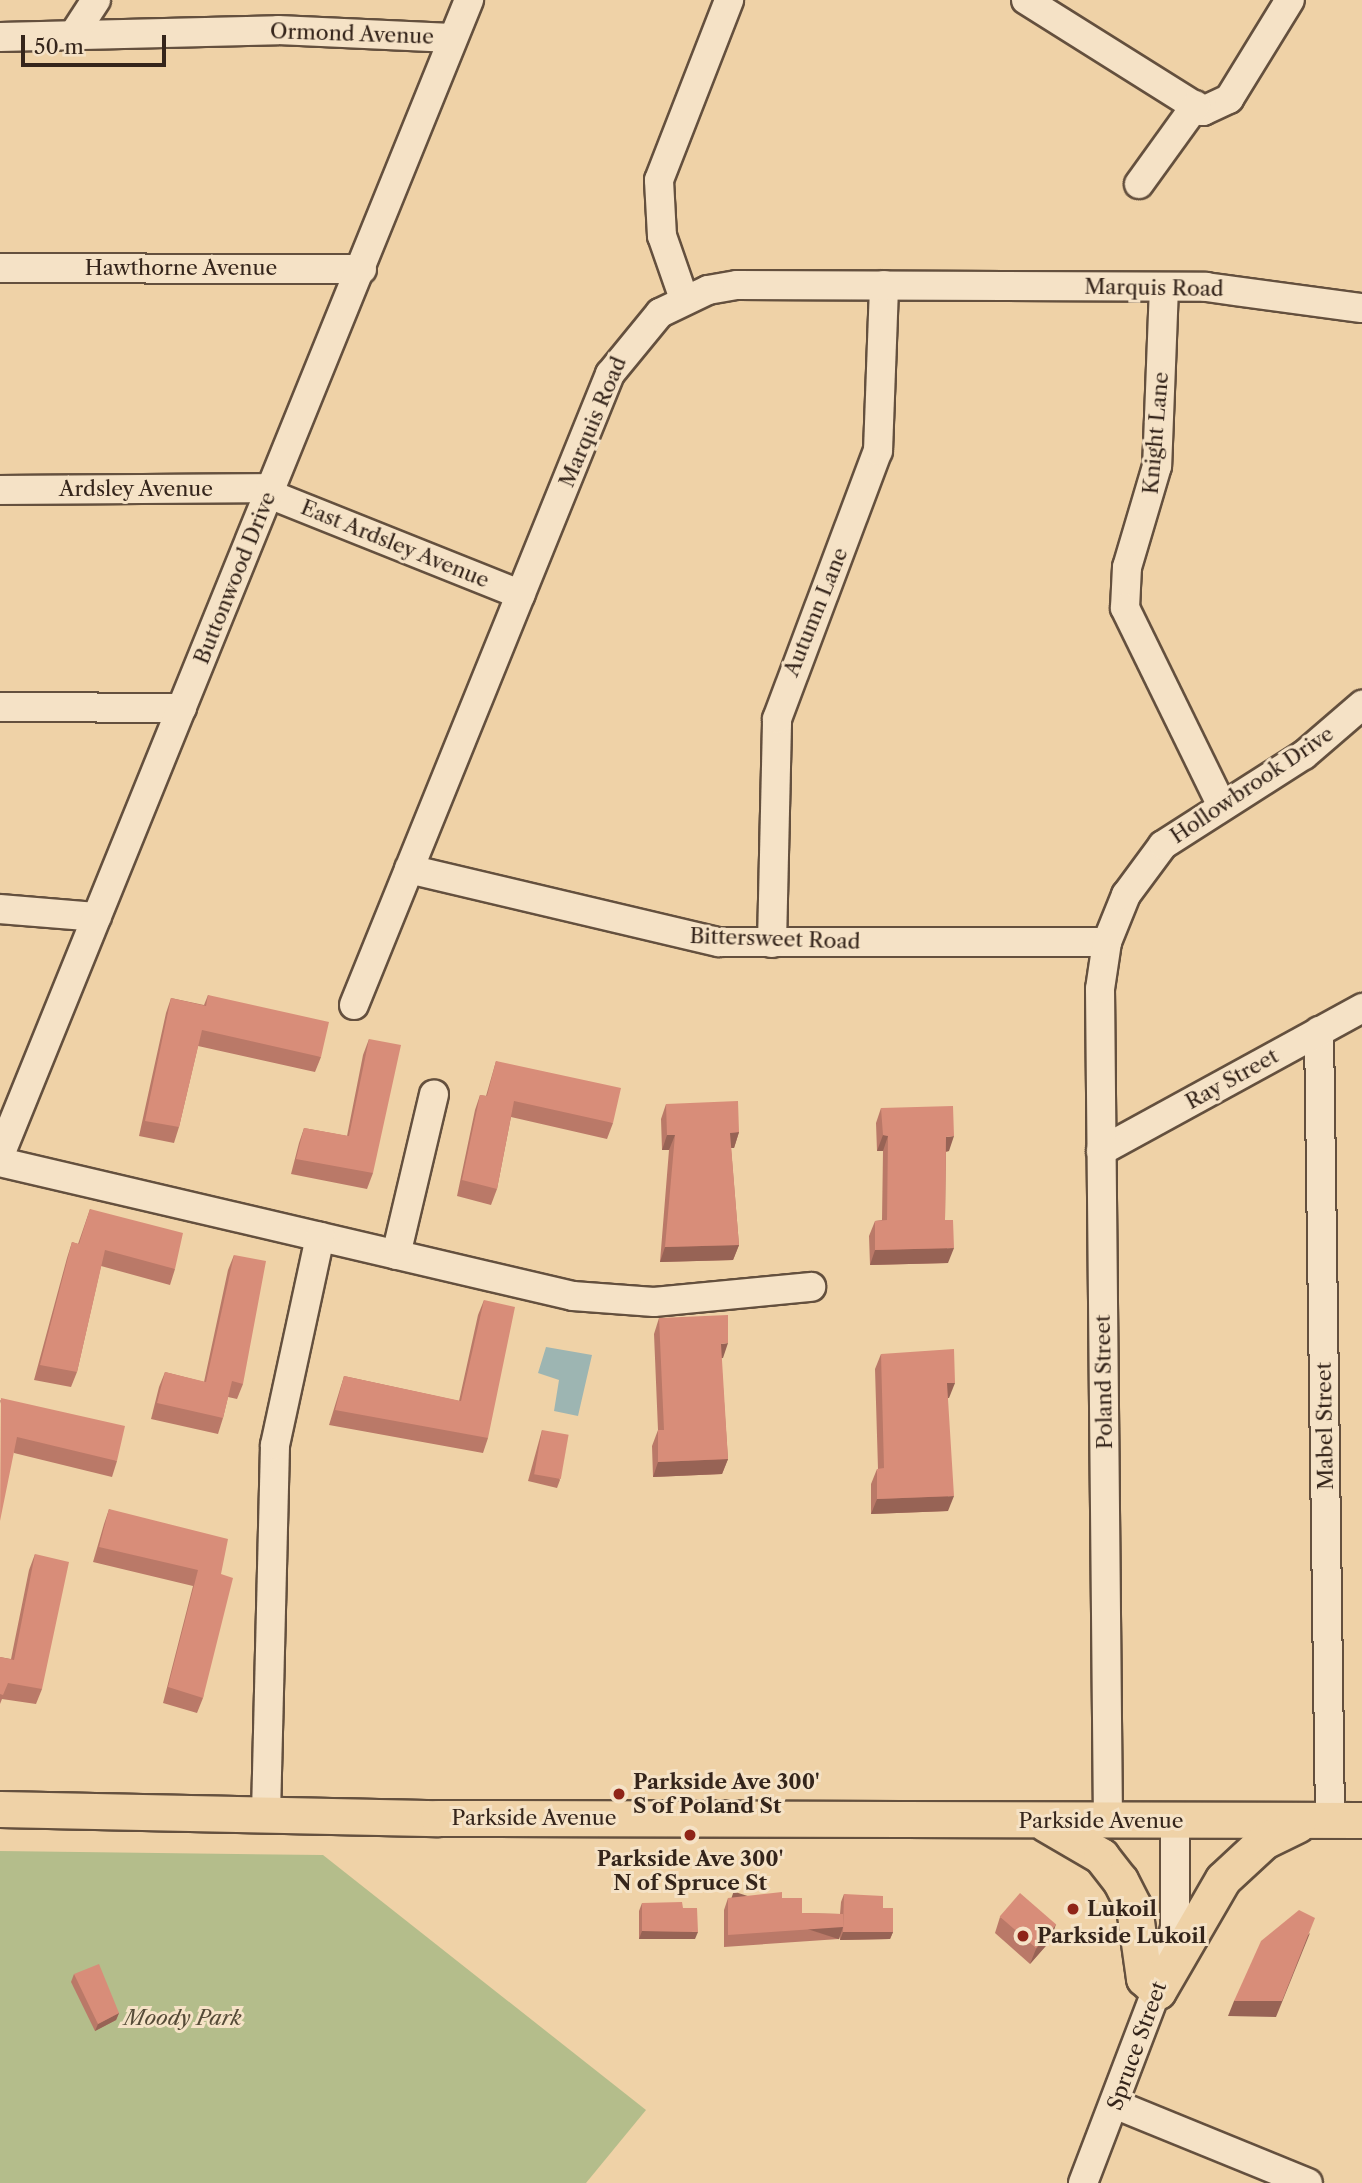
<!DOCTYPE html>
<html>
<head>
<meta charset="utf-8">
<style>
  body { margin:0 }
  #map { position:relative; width:1362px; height:2183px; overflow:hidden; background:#efd2a7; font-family:"Libre Caslon Text",serif }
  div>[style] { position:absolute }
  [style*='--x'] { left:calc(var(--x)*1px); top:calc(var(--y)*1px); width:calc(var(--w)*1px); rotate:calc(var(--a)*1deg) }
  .green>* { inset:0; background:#b4bd8b }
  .water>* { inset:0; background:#9db5b2 }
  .roads { filter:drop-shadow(2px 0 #64503e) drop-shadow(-2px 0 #64503e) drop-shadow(0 2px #64503e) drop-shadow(0 -2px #64503e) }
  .minor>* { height:28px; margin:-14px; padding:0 14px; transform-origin:14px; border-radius:14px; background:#f5e2c6 }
  .major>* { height:35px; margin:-17.5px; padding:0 17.5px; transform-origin:17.5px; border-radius:17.5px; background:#efd2a7 }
  .wall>* { inset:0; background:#ba7968 }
  .shaded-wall>* { inset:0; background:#976355; transform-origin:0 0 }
  .building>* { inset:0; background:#d88d79; transform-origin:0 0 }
  .dots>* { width:19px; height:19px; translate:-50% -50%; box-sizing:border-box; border:4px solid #f5e2c6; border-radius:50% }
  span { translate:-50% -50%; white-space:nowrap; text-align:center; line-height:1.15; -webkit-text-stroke:6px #f5e2c6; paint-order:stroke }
  .street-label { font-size:21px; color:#35251b }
  .poi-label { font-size:21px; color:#35251b; font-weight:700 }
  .left { translate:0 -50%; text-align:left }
  .park-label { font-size:21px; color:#554b37; font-style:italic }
  .scale { position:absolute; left:21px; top:35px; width:145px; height:32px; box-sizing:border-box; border:4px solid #35251b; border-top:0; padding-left:9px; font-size:21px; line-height:24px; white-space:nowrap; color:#35251b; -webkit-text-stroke:5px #f5e2c6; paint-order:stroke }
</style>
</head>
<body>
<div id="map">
  <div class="green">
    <div style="clip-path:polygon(0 1851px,323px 1855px,646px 2110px,586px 2183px,0 2183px)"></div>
  </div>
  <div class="water">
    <div style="clip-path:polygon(546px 1347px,592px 1355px,578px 1416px,554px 1411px,559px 1380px,538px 1373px)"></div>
  </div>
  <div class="roads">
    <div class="minor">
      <div style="--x:1026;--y:0;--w:209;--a:32.1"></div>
      <div style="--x:1203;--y:111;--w:29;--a:-25"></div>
      <div style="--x:1229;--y:99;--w:116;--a:-58.4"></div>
      <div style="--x:0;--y:37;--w:278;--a:-1.4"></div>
      <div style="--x:278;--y:30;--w:174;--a:2.6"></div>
      <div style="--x:72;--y:37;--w:44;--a:-57"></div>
      <div style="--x:1139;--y:184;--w:97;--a:-54.2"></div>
      <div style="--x:0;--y:268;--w:362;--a:0.2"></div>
      <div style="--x:1164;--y:287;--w:179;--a:92.2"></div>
      <div style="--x:1157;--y:466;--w:105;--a:106.5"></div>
      <div style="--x:1127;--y:567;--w:41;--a:92.8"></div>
      <div style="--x:1125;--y:608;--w:218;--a:63.9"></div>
      <div style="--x:684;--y:299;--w:67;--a:-109.2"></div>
      <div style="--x:662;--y:236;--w:56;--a:-93.1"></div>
      <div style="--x:659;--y:180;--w:193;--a:-68.7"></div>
      <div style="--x:0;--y:490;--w:272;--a:-0.4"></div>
      <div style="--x:269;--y:494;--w:271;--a:21.8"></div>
      <div style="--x:0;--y:707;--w:182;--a:0.3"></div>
      <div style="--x:409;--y:869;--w:318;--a:13.3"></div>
      <div style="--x:719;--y:942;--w:388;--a:0"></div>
      <div style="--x:0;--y:909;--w:97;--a:4.7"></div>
      <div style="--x:772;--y:943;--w:224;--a:-88.7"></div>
      <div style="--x:777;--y:719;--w:286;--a:-69.4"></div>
      <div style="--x:878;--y:451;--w:166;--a:-87.9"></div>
      <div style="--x:354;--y:1005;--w:681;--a:-67.92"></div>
      <div style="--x:610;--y:374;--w:79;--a:-50.7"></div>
      <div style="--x:660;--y:313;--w:53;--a:-25.6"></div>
      <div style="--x:708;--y:290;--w:29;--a:-10"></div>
      <div style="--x:737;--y:285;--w:469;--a:0.2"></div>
      <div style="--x:1206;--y:287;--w:157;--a:7.7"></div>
      <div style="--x:1319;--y:1031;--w:790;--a:89.2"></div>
      <div style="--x:1101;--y:1151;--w:298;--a:-28.7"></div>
      <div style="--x:0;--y:1155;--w:1247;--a:-67.9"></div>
      <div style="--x:0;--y:1162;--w:588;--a:13.16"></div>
      <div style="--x:573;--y:1296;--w:81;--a:4.2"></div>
      <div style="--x:654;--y:1302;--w:158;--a:-5.5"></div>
      <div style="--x:396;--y:1255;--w:165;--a:-76.7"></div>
      <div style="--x:266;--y:1814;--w:369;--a:-88.6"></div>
      <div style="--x:275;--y:1445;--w:213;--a:-77.8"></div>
      <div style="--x:1108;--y:1822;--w:833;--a:-90.55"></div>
      <div style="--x:1100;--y:989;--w:48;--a:-81.5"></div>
      <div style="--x:1107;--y:942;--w:51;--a:-68"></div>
      <div style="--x:1126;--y:895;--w:62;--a:-53.5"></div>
      <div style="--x:1163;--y:845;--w:167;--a:-32.6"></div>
      <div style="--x:1304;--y:755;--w:77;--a:-40.8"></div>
      <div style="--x:1117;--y:2105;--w:206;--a:22.2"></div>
      <div style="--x:1083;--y:2183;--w:239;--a:-69.1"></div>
      <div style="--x:1168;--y:1960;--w:35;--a:-78"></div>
      <div style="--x:1175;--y:1926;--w:104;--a:-90"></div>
    </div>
    <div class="major">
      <div style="--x:0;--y:1809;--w:438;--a:1.2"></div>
      <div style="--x:438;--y:1818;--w:924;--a:0.12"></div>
      <div style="--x:1046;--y:1824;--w:64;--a:30.2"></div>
      <div style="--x:1101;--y:1856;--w:31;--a:52"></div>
      <div style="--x:1120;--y:1880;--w:30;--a:63"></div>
      <div style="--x:1134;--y:1907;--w:72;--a:82"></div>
      <div style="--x:1144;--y:1978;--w:19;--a:43"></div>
      <div style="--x:1158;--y:1991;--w:129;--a:-59.9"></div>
      <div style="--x:1223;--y:1879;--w:56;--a:-42.8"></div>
      <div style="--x:1264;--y:1841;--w:37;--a:-26"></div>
    </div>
  </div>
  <div class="wall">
    <div style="clip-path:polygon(208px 995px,321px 1057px,315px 1072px,198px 1046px,179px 1127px,174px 1143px,139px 1136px,166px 1013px,171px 998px,204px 1005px)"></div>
    <div style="clip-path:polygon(369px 1039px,373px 1173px,367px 1189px,291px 1174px,299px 1143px,304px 1128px,347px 1136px,363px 1055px)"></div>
    <div style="clip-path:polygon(496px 1061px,613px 1123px,607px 1139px,511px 1117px,497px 1189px,491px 1205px,457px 1196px,475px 1110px,480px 1095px,486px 1096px)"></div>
    <div style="clip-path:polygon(666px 1104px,739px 1132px,734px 1148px,731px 1148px,739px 1245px,733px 1260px,660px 1262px,669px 1150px,662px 1150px,661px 1119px)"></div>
    <div style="clip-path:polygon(881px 1108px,949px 1151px,946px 1152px,945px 1220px,948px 1263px,870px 1265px,869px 1236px,875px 1221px,882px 1220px,883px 1151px,877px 1151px,876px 1123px)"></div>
    <div style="clip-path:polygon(90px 1209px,175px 1269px,170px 1285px,101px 1266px,77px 1372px,71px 1387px,34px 1380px,67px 1258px,72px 1242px,78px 1244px)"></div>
    <div style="clip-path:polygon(234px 1255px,243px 1384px,237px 1399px,228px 1397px,223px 1418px,218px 1434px,151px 1419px,159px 1387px,165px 1372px,204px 1382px,228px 1270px)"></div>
    <div style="clip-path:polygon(484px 1300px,488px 1438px,483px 1453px,329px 1425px,344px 1376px,459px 1401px,478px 1315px)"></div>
    <div style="clip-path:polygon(659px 1318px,723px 1358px,721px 1358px,728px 1459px,722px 1474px,653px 1477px,652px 1446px,658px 1430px,654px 1334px)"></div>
    <div style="clip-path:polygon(881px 1354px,949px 1398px,948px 1398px,948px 1511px,871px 1514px,871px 1484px,877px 1469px,878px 1469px,875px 1369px)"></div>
    <div style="clip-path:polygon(0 1400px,117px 1461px,112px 1477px,14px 1453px)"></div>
    <div style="clip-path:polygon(542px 1430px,560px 1480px,557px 1488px,528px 1481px)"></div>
    <div style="clip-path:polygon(109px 1509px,221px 1574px,203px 1698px,197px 1713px,163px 1703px,193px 1586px,93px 1562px,104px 1524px)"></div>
    <div style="clip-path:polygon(35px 1554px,42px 1689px,36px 1704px,2px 1699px,0 1704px,0 1657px,11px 1659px,29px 1570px)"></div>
    <div style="clip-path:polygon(844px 1894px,883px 1908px,893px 1932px,890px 1939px,840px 1940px,840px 1935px,839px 1939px,724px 1947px,724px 1910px,728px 1898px,782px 1898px,802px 1913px,840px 1914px,841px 1902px)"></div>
    <div style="clip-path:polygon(642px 1903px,683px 1908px,695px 1939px,639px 1939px,639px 1911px)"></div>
    <div style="clip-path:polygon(1000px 1917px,1051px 1940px,1030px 1964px,995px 1933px)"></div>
    <div style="clip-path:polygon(74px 1974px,119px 2013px,116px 2020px,95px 2031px,71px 1982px)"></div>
  </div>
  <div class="shaded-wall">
    <div style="clip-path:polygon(739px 1132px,734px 1148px,724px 1148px,730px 1133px)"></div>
    <div style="clip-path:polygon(667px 1135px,675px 1135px,669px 1150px,662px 1150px)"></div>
    <div style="clip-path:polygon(883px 1135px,888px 1136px,883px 1151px,877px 1151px)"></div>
    <div style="clip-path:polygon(954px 1136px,949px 1151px,940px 1152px,946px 1137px)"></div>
    <div style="clip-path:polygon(739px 1245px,733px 1260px,660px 1262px,665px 1247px)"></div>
    <div style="clip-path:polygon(954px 1248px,948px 1263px,870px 1265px,875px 1250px)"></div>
    <div style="clip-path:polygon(728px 1343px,723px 1358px,715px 1359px,721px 1344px)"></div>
    <div style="clip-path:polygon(947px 1383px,955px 1383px,949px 1398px,941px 1398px)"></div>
    <div style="clip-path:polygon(728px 1459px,722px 1474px,653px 1477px,658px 1462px)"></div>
    <div style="clip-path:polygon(954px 1496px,948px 1511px,871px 1514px,877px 1499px)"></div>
    <div style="clip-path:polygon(1056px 1924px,1051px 1940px,1030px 1964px,1036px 1949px)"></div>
    <div style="left:843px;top:1927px;width:13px;height:115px;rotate:108deg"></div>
    <div style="clip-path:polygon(642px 1931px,698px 1932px,695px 1939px,639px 1939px)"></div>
    <div style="clip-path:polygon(843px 1932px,893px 1932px,890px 1939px,840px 1940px)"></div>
    <div style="clip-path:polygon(1310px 1933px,1276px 2017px,1228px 2016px,1234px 2001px)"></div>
    <div style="clip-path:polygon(119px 2013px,116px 2020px,95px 2031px,98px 2024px)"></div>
  </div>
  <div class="building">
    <div style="clip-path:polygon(208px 995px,329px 1022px,321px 1057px,202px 1030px,179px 1127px,145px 1121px,171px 998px,206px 1006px)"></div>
    <div style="clip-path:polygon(369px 1039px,401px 1045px,373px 1173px,296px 1159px,304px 1128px,349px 1136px)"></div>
    <div style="clip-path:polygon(496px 1061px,621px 1088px,613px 1123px,514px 1101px,497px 1189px,462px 1180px,480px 1095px,487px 1096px)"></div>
    <div style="clip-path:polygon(738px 1101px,739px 1132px,730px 1133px,739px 1245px,665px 1247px,675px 1135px,667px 1135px,666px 1104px)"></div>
    <div style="clip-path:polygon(953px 1106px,954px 1136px,946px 1137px,945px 1220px,953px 1220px,954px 1248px,875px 1250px,875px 1221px,887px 1220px,888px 1136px,883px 1135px,881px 1108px)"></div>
    <div style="clip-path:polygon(90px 1209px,183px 1233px,175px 1269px,105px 1250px,77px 1372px,40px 1365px,72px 1242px,79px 1244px)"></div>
    <div style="clip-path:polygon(234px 1255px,266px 1261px,243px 1384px,232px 1381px,223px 1418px,157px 1403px,165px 1372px,206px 1382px)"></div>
    <div style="clip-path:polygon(484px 1300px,515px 1307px,488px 1438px,335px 1410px,344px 1376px,461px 1401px)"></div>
    <div style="clip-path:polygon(728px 1315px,728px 1343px,721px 1344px,728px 1459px,658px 1462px,658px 1430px,664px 1430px,659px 1318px)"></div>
    <div style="clip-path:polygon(954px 1349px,955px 1383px,947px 1383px,954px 1496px,877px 1499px,877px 1469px,884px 1468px,881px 1354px)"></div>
    <div style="clip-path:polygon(1px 1398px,125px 1426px,117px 1461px,17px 1437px,0 1521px)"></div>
    <div style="left:542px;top:1430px;width:27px;height:45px;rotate:10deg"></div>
    <div style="clip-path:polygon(109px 1509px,228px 1539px,221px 1574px,233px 1578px,203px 1698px,168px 1687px,198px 1570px,99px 1547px)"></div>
    <div style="clip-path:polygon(35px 1554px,69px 1562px,42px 1689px,8px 1683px,3px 1695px,0 1694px,0 1657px,14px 1660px)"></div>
    <div style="clip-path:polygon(782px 1892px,782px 1898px,802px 1898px,802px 1913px,843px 1914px,843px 1927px,728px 1935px,728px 1898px)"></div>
    <div style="left:1020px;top:1893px;width:48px;height:31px;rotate:41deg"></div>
    <div style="clip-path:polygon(844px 1894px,883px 1896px,883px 1908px,893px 1908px,893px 1932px,843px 1932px)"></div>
    <div style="clip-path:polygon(682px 1902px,683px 1908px,697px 1908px,698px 1932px,642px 1931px,642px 1903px)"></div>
    <div style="clip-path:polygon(1299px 1910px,1315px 1918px,1282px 2001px,1234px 2001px,1261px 1941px)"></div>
    <div style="clip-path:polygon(99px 1964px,119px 2013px,98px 2024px,74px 1974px)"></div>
  </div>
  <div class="dots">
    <div style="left:619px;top:1794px;background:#8f2418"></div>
    <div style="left:690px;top:1835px;background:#8f2418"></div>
    <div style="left:1073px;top:1909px;background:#8f2418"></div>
    <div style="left:1023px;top:1936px;background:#8f2418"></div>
  </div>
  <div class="street-label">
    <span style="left:352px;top:34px;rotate:2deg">Ormond Avenue</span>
    <span style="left:181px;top:268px">Hawthorne Avenue</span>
    <span style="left:1154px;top:288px;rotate:1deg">Marquis Road</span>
    <span style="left:593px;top:422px;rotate:-67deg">Marquis Road</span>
    <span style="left:1156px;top:433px;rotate:-85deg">Knight Lane</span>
    <span style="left:136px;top:489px">Ardsley Avenue</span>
    <span style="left:395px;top:544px;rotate:22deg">East Ardsley Avenue</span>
    <span style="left:235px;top:578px;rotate:-68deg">Buttonwood Drive</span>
    <span style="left:816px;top:612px;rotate:-68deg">Autumn Lane</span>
    <span style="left:1252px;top:785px;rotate:-34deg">Hollowbrook Drive</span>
    <span style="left:775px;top:939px;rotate:2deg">Bittersweet Road</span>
    <span style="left:1232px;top:1079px;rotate:-29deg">Ray Street</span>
    <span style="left:1104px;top:1382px;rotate:-91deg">Poland Street</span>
    <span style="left:1325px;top:1426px;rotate:-91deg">Mabel Street</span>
    <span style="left:534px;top:1818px">Parkside Avenue</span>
    <span style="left:1101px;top:1821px">Parkside Avenue</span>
    <span style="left:1137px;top:2046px;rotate:-70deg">Spruce Street</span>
  </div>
  <div class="poi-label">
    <span class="left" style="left:633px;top:1794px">Parkside Ave 300'<br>S of Poland St</span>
    <span style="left:690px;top:1871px">Parkside Ave 300'<br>N of Spruce St</span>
    <span class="left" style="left:1087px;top:1909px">Lukoil</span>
    <span class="left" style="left:1037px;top:1936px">Parkside Lukoil</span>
  </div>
  <div class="park-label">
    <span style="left:183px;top:2018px">Moody Park</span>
  </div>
  <div class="scale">50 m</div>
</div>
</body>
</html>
